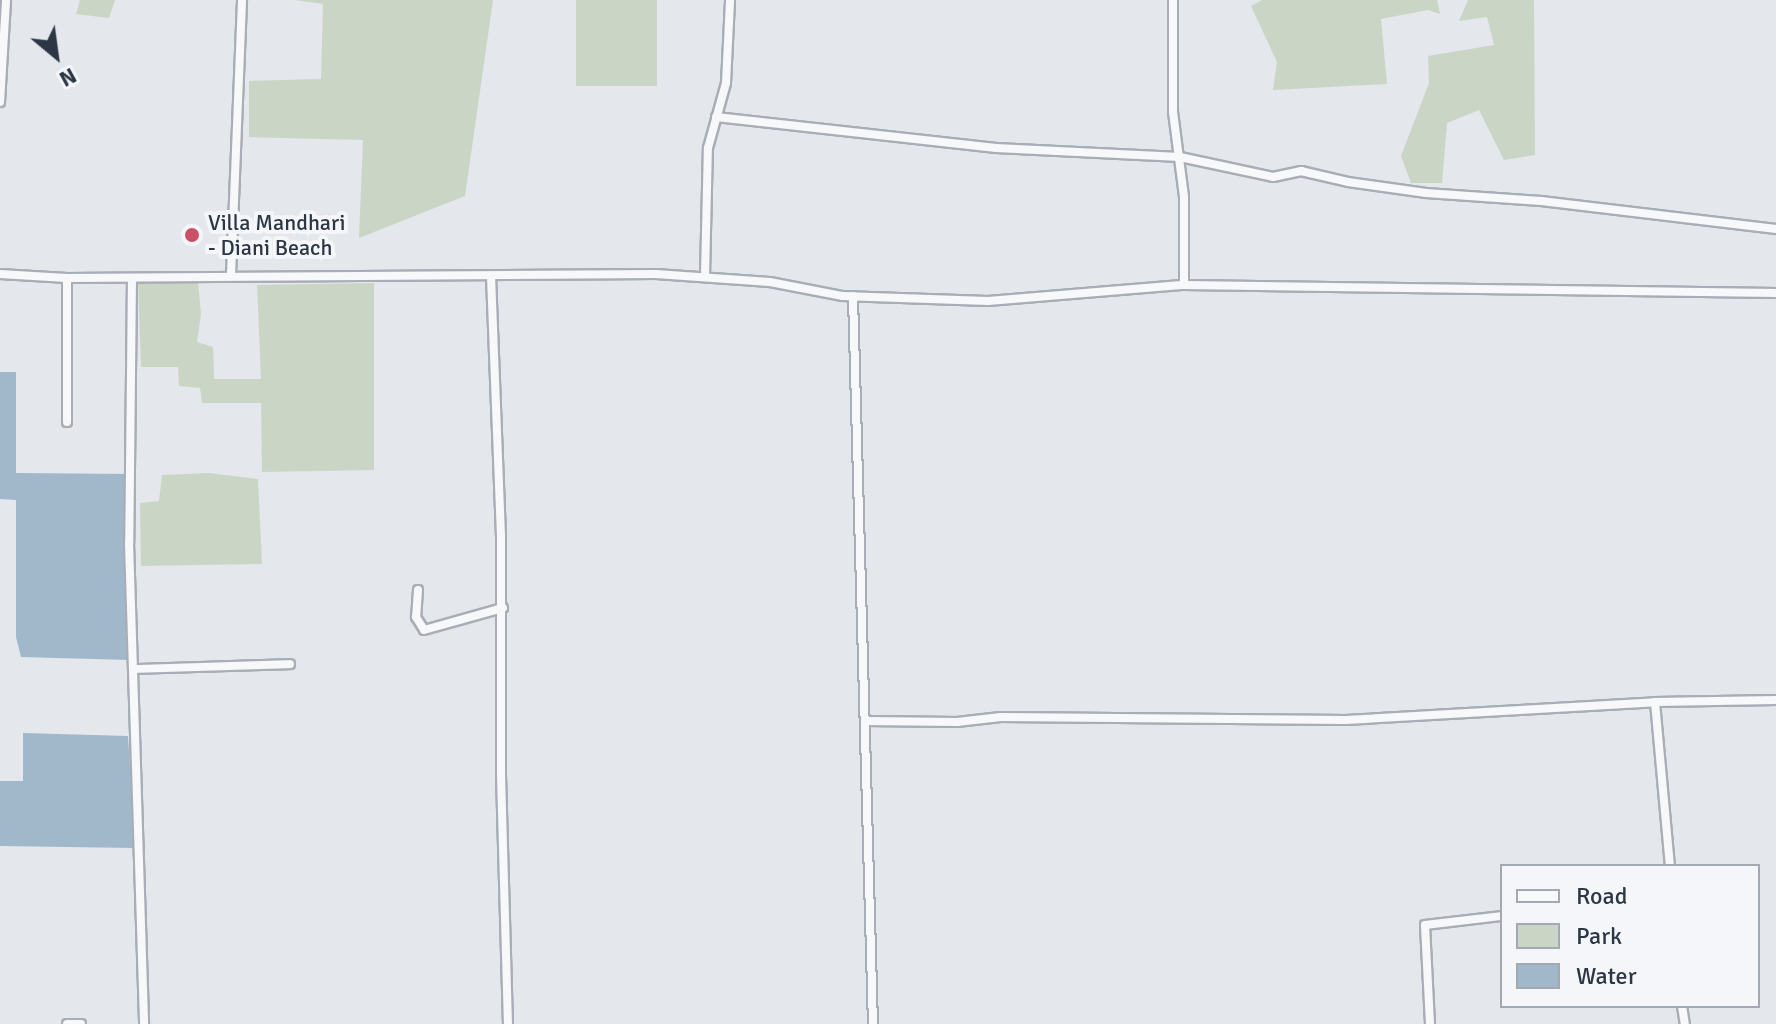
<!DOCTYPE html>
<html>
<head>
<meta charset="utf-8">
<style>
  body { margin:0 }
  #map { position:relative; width:1776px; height:1024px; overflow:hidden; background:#e4e7ec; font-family:Signika,sans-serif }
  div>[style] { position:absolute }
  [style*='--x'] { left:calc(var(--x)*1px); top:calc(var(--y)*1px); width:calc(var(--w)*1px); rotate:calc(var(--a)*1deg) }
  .green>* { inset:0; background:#cad5c6; transform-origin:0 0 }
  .water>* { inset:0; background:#a1b7ca }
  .roads { filter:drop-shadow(2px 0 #a9aeb6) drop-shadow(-2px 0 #a9aeb6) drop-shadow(0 2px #a9aeb6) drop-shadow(0 -2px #a9aeb6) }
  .street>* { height:8px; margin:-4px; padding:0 4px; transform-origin:4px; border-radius:4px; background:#f7f8fa }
  .dots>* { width:22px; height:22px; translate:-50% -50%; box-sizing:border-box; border:4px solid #f4f6f9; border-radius:50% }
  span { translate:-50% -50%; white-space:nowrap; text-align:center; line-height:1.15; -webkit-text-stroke:8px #f4f6f9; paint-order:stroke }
  .poi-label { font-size:22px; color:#2c3644 }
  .left { translate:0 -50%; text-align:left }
  .legend { position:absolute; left:1500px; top:864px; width:260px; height:144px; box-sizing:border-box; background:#f4f6f9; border:2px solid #a4a9b1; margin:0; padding:10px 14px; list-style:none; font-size:24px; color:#2c3644 }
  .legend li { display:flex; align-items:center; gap:16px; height:40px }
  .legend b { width:40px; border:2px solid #a4a9b1 }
  .north { position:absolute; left:16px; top:16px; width:80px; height:80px; -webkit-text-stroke:6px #f4f6f9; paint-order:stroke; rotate:151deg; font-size:22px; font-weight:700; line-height:32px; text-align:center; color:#2c3644 }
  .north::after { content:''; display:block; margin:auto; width:28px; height:36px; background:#2c3644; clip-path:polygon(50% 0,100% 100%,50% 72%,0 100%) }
</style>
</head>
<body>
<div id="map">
  <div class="green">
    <div style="clip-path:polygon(80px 0,115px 0,109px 18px,76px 14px)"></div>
    <div style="clip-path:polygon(294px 0,493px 0,465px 196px,359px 238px,363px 140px,249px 137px,249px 81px,321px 79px,323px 4px)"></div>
    <div style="left:576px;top:0;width:81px;height:86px"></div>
    <div style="clip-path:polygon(1262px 0,1437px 0,1440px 14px,1428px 10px,1381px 19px,1387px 84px,1273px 90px,1277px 62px,1251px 6px)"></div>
    <div style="clip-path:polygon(1468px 0,1534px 0,1535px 155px,1504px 160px,1479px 110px,1447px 123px,1442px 183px,1411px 183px,1401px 156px,1429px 83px,1428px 56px,1494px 45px,1487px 17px,1459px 21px)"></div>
    <div style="clip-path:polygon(138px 280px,198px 282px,201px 314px,197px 342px,213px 347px,214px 379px,261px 379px,257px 285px,374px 283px,374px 470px,262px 472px,261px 403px,202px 403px,200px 388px,179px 386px,178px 367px,141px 367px)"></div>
    <div style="clip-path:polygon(209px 473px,258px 479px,262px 564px,141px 566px,140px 503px,159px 501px,162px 475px)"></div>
  </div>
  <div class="water">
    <div style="clip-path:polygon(0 372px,16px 372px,16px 473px,128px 474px,130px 660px,21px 657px,16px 637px,16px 500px,0 499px)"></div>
    <div style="clip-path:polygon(23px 733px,128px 736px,135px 848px,0 846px,0 781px,23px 781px)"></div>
  </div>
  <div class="roads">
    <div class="street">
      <div style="--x:1173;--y:0;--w:112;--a:90"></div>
      <div style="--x:1173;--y:112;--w:86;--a:82.6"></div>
      <div style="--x:1184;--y:197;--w:88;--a:90"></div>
      <div style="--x:0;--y:102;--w:102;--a:-86.6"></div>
      <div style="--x:716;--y:117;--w:282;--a:6.3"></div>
      <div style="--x:996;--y:148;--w:184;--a:2.8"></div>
      <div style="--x:1180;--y:157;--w:95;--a:12.1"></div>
      <div style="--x:1273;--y:177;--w:29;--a:-12"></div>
      <div style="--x:1301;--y:171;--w:48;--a:13.2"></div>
      <div style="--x:1348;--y:182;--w:79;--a:8"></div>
      <div style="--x:1426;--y:193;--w:115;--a:4"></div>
      <div style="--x:1541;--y:201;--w:237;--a:6.8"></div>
      <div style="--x:0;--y:274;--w:67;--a:3.4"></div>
      <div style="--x:67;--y:278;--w:589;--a:-0.39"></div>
      <div style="--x:656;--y:274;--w:114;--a:4"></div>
      <div style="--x:770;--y:282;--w:73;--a:11"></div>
      <div style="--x:842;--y:296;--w:146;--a:2"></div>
      <div style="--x:988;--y:301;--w:197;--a:-4.7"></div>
      <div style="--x:1184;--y:285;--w:592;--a:0.77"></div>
      <div style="--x:231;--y:275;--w:275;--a:-87.7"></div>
      <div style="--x:491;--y:276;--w:260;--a:87.8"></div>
      <div style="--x:501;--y:536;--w:239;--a:90"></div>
      <div style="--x:501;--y:775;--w:249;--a:88.4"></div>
      <div style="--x:705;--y:276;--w:128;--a:-88.7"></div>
      <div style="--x:708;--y:148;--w:67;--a:-74.5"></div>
      <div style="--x:726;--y:83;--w:83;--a:-87.2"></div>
      <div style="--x:67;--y:278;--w:144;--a:90"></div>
      <div style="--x:132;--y:278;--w:265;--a:90.6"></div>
      <div style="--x:129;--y:543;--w:481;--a:88.2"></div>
      <div style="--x:853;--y:296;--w:728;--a:88.43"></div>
      <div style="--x:418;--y:590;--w:27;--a:94"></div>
      <div style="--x:416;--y:617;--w:15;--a:58"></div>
      <div style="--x:424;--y:630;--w:82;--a:-15.6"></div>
      <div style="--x:135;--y:669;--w:155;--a:-1.8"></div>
      <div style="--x:1655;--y:702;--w:165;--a:84.8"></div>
      <div style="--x:866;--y:721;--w:91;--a:0.6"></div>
      <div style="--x:957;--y:722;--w:44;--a:-6.5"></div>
      <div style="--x:1001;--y:717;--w:345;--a:0.5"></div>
      <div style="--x:1346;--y:720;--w:310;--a:-3.3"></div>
      <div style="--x:1655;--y:702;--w:121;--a:-0.9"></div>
      <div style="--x:1682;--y:1006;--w:18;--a:81"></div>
      <div style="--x:67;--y:1024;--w:14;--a:0"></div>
      <div style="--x:1430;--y:1024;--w:99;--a:-92.9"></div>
      <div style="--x:1425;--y:925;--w:78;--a:-6.7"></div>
    </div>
  </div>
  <div class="dots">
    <div style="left:192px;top:235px;background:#cb4f67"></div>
  </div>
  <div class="poi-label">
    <span class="left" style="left:208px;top:235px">Villa Mandhari<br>- Diani Beach</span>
  </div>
  <ul class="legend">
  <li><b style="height:10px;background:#f7f8fa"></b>Road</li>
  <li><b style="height:22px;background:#cad5c6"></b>Park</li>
  <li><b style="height:22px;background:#a1b7ca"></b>Water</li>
  </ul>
  <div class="north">N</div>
</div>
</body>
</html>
